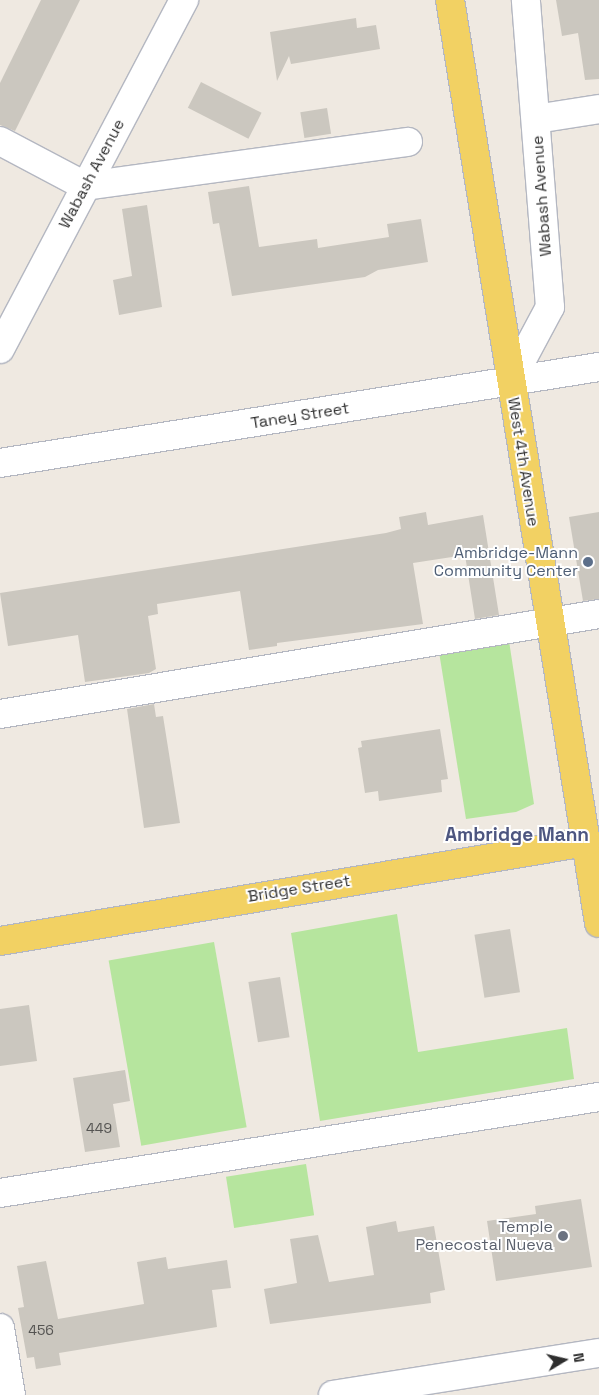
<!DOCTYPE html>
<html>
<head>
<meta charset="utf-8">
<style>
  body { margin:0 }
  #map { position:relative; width:599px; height:1395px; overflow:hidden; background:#efe9e1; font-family:"Space Grotesk",sans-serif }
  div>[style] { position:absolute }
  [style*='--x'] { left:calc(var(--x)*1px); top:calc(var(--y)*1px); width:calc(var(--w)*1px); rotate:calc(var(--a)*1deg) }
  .green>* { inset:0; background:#b6e59e; transform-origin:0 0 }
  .building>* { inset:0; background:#cbc7bf; transform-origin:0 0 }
  .roads { filter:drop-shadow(1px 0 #b4b7c1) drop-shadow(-1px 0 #b4b7c1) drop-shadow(0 1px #b4b7c1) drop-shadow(0 -1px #b4b7c1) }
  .minor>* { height:28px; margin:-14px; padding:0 14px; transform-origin:14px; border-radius:14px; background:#fff }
  .major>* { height:28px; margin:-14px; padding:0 14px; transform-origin:14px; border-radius:14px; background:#f2d163 }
  .dots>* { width:14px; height:14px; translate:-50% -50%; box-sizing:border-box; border:2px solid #fff; border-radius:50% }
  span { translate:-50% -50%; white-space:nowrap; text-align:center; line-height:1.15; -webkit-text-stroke:4px #fff; paint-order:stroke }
  .number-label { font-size:14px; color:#555452 }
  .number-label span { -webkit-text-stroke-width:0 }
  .street-label { font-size:16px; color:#2e2e2e }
  .service-label { font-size:16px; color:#4e5e75 }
  .right { translate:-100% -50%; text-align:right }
  .worship-label { font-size:16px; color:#5b616d }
  .quarter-label { font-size:19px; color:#4d5680; font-weight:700 }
  .north { position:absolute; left:539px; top:1335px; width:50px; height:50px; -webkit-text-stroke:4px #fff; paint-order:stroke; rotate:81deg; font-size:14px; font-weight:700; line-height:20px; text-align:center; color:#2e2e2e }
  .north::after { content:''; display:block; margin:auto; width:18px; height:22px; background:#2e2e2e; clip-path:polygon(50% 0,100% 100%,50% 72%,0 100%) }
</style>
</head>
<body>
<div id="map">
  <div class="green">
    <div style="clip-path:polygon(509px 641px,534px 804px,516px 812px,466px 819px,439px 652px)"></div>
    <div style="clip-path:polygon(397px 914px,418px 1052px,567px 1028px,574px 1079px,320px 1121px,291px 933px)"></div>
    <div style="left:214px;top:942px;width:188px;height:107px;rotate:80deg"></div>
    <div style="left:306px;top:1164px;width:52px;height:81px;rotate:81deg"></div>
  </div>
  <div class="building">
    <div style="clip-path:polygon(41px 0,80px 0,15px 131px,0 125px,0 83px)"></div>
    <div style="clip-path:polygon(556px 0,599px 0,599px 79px,585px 80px,578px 33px,562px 36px)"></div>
    <div style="clip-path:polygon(356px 18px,357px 28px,376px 25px,380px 49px,291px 64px,289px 56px,277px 81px,270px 32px)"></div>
    <div style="left:201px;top:82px;width:68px;height:29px;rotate:27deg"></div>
    <div style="left:327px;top:108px;width:26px;height:27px;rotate:81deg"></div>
    <div style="clip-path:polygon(249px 186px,259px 247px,317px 239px,318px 248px,389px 237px,387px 224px,421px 219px,428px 262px,378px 270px,365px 277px,232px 296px,219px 223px,213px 224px,208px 192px)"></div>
    <div style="clip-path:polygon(147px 205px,162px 307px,119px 315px,113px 280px,132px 276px,122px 209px)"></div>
    <div style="clip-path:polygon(426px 512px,428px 525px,483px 515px,499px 615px,475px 619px,465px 555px,413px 563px,423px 624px,277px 643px,277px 646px,249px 650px,240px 591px,157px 604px,158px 614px,148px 616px,156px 669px,149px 673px,85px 682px,78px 635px,8px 646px,0 593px,386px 533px,401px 529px,399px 517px)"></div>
    <div style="clip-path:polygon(599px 512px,599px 599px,583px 601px,569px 517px)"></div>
    <div style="clip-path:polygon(154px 704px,156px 717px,163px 716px,180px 823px,144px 828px,127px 709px)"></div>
    <div style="clip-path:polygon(440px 729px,448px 779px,441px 780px,442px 792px,379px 801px,378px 791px,365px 793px,358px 748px,362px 747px,361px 741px)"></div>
    <div style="left:510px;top:929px;width:64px;height:36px;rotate:81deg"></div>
    <div style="left:280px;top:977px;width:61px;height:32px;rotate:81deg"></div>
    <div style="clip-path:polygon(29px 1005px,37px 1061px,0 1066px,0 1009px)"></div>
    <div style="clip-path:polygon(125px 1070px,130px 1101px,113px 1104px,120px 1147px,85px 1152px,73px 1078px)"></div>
    <div style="clip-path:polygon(581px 1199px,592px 1267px,496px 1281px,487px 1221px,536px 1214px,535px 1206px)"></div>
    <div style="clip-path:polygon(396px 1221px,398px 1232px,434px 1226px,445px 1290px,430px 1293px,431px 1303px,270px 1324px,264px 1289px,297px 1283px,290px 1239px,318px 1235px,329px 1282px,374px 1275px,366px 1227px)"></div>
    <div style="clip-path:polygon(166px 1257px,168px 1269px,227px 1260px,231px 1288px,212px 1290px,217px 1327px,59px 1353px,61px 1365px,36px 1369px,34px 1357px,27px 1358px,18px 1308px,24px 1307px,17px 1266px,46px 1261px,58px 1319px,144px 1304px,137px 1262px)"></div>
  </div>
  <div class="roads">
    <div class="minor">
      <div style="--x:536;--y:119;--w:64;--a:-9"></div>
      <div style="--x:0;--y:141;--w:96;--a:27.9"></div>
      <div style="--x:85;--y:186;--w:326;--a:-7.8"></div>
      <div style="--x:0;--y:349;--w:395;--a:-62.2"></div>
      <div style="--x:510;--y:382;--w:85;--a:-61.9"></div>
      <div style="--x:550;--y:307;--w:308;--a:-94.5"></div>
      <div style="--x:0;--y:463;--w:607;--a:-9.11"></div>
      <div style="--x:0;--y:714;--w:607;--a:-9.48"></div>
      <div style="--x:0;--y:1193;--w:607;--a:-9.11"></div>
      <div style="--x:0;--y:1328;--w:68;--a:80.7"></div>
      <div style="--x:333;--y:1395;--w:269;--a:-9"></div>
    </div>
    <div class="major">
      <div style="--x:450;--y:0;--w:935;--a:80.83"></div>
      <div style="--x:0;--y:941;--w:594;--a:-9.59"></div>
    </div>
  </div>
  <div class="dots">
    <div style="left:588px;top:562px;background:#5c6f8a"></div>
    <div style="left:563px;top:1236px;background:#6b7280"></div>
  </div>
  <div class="number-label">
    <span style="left:99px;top:1128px">449</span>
    <span style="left:41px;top:1330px">456</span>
  </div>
  <div class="street-label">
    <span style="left:92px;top:174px;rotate:-62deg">Wabash Avenue</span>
    <span style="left:542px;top:196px;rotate:-94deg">Wabash Avenue</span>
    <span style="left:300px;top:416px;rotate:-9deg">Taney Street</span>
    <span style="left:523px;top:462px;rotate:81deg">West 4th Avenue</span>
    <span style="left:299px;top:889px;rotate:-9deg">Bridge Street</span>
  </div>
  <div class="service-label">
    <span class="right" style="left:578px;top:562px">Ambridge-Mann<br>Community Center</span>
  </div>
  <div class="worship-label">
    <span class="right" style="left:553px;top:1236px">Temple<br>Penecostal Nueva</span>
  </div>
  <div class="quarter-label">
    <span style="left:517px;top:835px">Ambridge Mann</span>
  </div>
  <div class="north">N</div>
</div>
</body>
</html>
